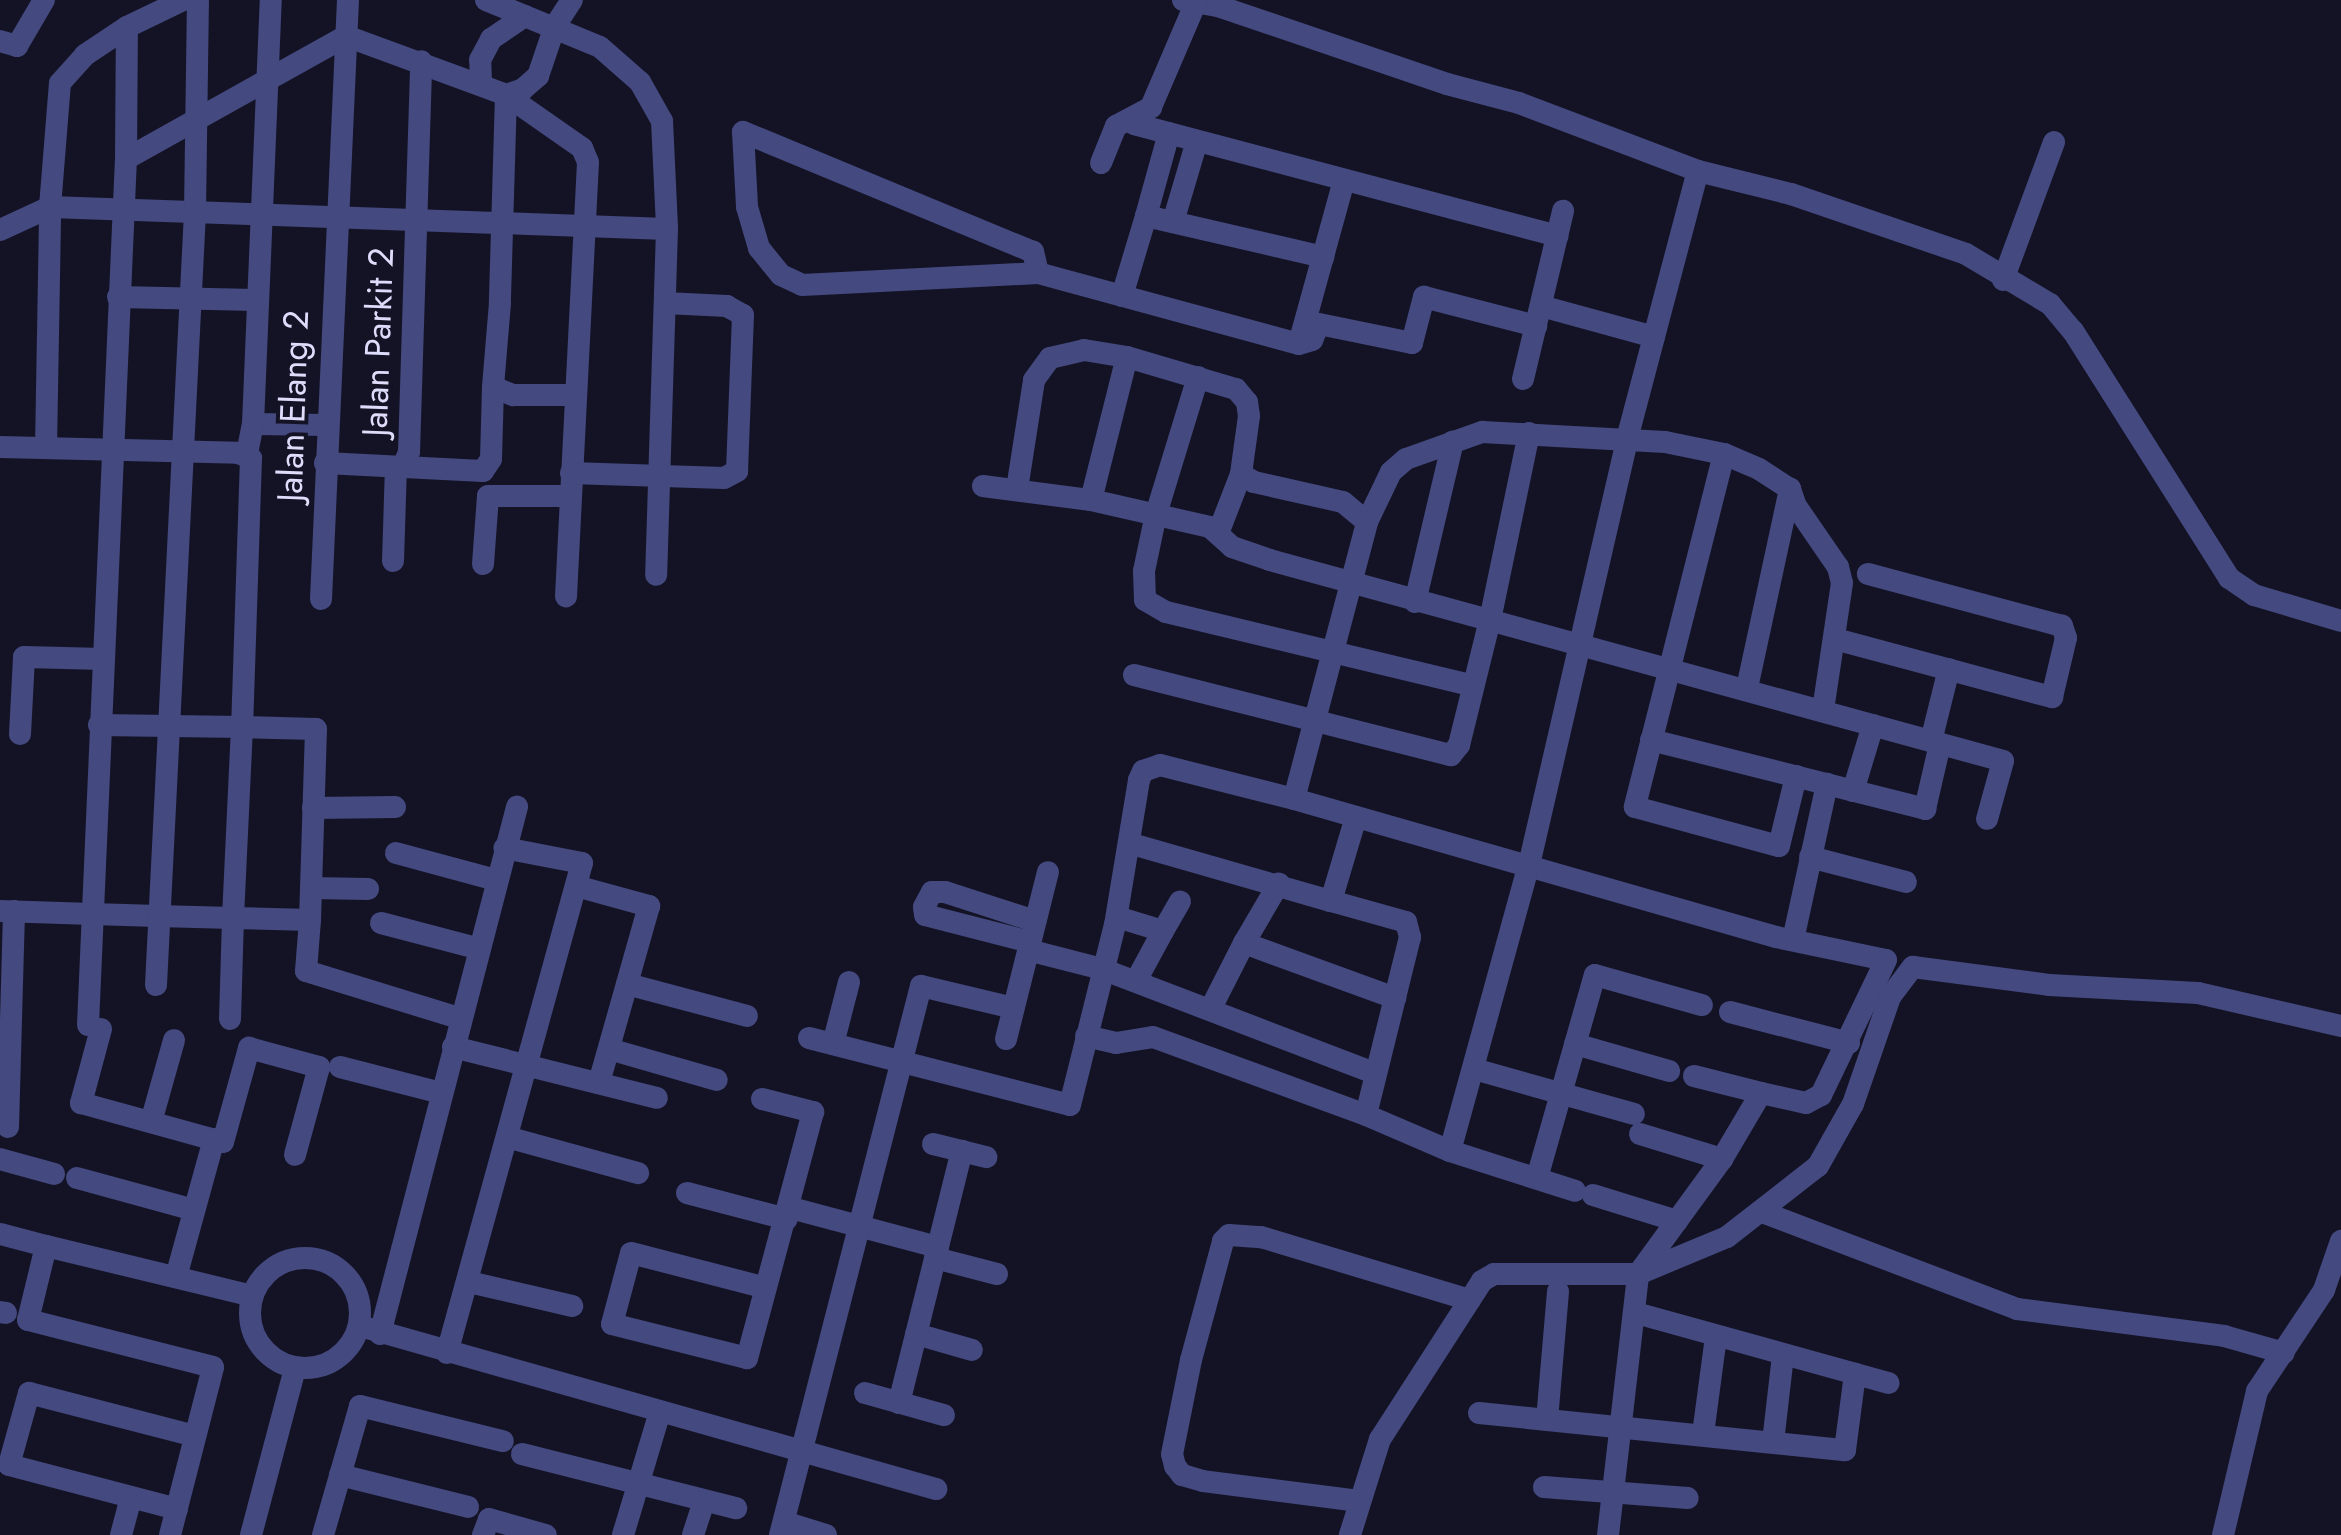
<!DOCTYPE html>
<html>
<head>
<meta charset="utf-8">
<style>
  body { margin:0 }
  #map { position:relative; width:2341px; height:1535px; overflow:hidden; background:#141326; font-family:Jost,sans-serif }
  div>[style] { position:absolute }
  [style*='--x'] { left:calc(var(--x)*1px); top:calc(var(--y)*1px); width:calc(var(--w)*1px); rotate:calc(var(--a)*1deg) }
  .minor>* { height:22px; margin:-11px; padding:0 11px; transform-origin:11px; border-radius:11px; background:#44497f }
  .minor>.ring { margin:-11px; padding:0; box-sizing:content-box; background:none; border:22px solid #44497f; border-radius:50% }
  span { translate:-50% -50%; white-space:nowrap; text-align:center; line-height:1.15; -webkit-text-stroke:8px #141326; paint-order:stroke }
  .street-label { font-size:35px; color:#ddddfb }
</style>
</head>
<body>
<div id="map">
  <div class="minor">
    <div style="--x:486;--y:0;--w:123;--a:22.4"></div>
    <div style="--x:600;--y:47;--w:53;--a:41.2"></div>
    <div style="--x:640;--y:82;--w:45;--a:60.6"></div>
    <div style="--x:662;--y:121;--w:108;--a:87.3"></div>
    <div style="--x:667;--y:229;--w:346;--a:91.8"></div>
    <div style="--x:1183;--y:0;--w:36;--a:10"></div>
    <div style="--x:1218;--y:6;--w:242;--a:18.8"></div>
    <div style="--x:1447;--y:84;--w:74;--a:14.8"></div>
    <div style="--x:1519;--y:103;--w:191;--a:20.8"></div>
    <div style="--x:1698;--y:171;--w:96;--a:13.9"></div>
    <div style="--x:1791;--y:194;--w:185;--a:18.9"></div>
    <div style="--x:1966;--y:254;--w:98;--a:30.8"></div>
    <div style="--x:2050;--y:304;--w:35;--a:50"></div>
    <div style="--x:2073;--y:331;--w:292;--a:57.7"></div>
    <div style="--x:2229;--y:578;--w:30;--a:34"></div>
    <div style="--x:2254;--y:595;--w:91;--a:16.6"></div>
    <div style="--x:0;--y:41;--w:18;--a:16"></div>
    <div style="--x:17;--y:46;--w:53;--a:-59.6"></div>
    <div style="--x:481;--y:83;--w:23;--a:-92"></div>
    <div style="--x:480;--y:60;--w:24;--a:-62"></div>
    <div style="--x:491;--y:39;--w:41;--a:-34.1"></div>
    <div style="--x:506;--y:95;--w:208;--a:91.7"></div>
    <div style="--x:500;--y:303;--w:84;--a:94.8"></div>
    <div style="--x:493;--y:387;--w:22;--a:22"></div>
    <div style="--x:513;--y:395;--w:62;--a:0"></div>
    <div style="--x:506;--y:95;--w:18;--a:-19"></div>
    <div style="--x:523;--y:89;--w:20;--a:-41"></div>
    <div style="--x:538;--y:76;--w:53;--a:-71.2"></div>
    <div style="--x:555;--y:26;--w:31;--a:-57"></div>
    <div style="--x:1134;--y:124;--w:438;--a:14.8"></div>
    <div style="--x:126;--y:159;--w:252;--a:-29.2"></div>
    <div style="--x:346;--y:36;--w:171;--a:20.2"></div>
    <div style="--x:506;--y:95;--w:93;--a:34.9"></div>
    <div style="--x:582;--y:148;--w:15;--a:67"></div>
    <div style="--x:588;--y:162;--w:435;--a:92.9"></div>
    <div style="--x:1101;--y:163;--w:40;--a:-68"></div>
    <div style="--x:1116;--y:126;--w:40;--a:-28"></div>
    <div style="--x:1151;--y:107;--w:114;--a:-66.8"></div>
    <div style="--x:1146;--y:216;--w:86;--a:-74.5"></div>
    <div style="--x:1173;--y:222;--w:84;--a:-73.5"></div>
    <div style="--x:0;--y:230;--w:55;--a:-24.7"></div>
    <div style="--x:50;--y:207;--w:617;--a:2.04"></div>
    <div style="--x:1038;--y:273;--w:22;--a:-103"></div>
    <div style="--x:1033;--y:252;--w:314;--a:-157.5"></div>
    <div style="--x:743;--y:132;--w:75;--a:86.9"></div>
    <div style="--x:747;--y:207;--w:43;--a:73.7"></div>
    <div style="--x:759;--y:248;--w:35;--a:51"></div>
    <div style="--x:781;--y:275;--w:23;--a:25"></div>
    <div style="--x:802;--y:285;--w:236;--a:-2.9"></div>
    <div style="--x:1038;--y:273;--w:270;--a:15.2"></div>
    <div style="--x:1299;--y:344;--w:14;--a:-17"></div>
    <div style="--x:1312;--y:340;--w:17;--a:-66"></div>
    <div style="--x:1319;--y:324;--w:95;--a:11.5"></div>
    <div style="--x:1412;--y:343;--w:48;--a:-75.4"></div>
    <div style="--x:1424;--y:297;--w:116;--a:14.5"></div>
    <div style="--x:2003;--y:280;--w:147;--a:-69.7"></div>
    <div style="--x:1122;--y:296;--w:84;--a:-73.3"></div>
    <div style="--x:1146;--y:216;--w:182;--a:13"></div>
    <div style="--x:118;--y:297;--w:138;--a:1.2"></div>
    <div style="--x:1541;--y:306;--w:117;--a:15.3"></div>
    <div style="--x:1300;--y:340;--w:166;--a:-74.6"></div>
    <div style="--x:1198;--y:377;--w:143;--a:107"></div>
    <div style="--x:1156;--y:514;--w:58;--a:101.9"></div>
    <div style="--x:1144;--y:571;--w:29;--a:88"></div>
    <div style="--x:1145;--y:600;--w:24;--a:30"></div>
    <div style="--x:1166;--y:612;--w:314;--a:13.5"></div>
    <div style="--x:1523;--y:379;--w:173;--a:-76.6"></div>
    <div style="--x:253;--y:424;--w:73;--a:0.8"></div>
    <div style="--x:0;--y:447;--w:238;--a:1.4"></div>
    <div style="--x:238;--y:453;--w:14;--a:21"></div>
    <div style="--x:251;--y:458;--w:269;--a:91.9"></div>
    <div style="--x:242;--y:727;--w:143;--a:-179.2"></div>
    <div style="--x:46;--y:448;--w:241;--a:-89"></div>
    <div style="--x:50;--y:207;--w:124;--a:-85.4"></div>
    <div style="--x:60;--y:83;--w:38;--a:-48"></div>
    <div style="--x:85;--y:55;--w:50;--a:-33.7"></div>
    <div style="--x:127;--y:27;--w:62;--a:-25.7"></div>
    <div style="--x:247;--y:454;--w:31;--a:-79"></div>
    <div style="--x:253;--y:424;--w:424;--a:-87.6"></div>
    <div style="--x:1724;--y:454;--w:364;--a:104.2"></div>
    <div style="--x:1635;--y:807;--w:149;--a:15.2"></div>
    <div style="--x:1779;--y:846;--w:72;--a:-76.3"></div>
    <div style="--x:325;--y:463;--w:158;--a:2.9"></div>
    <div style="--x:483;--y:471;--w:14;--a:-56"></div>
    <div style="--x:491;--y:459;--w:72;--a:-88.4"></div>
    <div style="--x:404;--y:464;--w:13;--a:-67"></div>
    <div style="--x:409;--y:452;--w:391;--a:-88.2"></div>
    <div style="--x:571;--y:473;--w:153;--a:1.9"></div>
    <div style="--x:724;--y:478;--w:15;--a:-28"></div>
    <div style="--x:737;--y:471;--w:156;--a:-87.8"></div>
    <div style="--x:743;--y:315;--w:18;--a:-151"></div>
    <div style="--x:727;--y:306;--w:62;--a:-177.2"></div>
    <div style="--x:983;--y:486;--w:109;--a:7.4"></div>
    <div style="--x:1091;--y:500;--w:122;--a:12.8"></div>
    <div style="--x:1210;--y:527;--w:30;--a:42"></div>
    <div style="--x:1232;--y:547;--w:40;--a:18.9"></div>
    <div style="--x:1270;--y:560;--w:760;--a:15.33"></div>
    <div style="--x:2003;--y:761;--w:60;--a:105.4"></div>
    <div style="--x:1017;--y:489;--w:110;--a:-81.1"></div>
    <div style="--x:1034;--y:380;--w:27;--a:-54"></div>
    <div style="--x:1050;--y:358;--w:35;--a:-13"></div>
    <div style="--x:1084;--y:350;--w:44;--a:9.2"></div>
    <div style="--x:1127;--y:357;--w:114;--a:16.4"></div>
    <div style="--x:1236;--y:389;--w:17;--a:50"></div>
    <div style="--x:1247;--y:402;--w:14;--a:82"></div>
    <div style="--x:1249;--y:416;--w:59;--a:97.9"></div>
    <div style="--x:1241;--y:474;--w:15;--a:32"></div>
    <div style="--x:1254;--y:482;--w:91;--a:12.7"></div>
    <div style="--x:1343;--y:502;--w:31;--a:40"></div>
    <div style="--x:1367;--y:522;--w:55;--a:-64.4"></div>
    <div style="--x:1391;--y:472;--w:20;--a:-41"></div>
    <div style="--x:1406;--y:459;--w:81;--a:-19.6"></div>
    <div style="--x:1482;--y:432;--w:183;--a:3.1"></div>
    <div style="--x:1665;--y:442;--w:60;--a:11.5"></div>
    <div style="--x:1724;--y:454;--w:38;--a:23"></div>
    <div style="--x:1759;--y:469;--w:37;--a:33"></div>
    <div style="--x:1790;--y:489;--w:18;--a:71"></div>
    <div style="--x:1796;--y:506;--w:74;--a:55.5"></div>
    <div style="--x:1838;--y:567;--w:16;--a:76"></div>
    <div style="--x:1842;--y:583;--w:128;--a:98.5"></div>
    <div style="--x:1091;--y:500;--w:147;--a:-75.9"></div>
    <div style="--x:1219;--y:531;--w:61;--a:-68.9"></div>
    <div style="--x:393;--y:561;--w:94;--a:-88.2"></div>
    <div style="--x:483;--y:564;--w:68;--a:-85.8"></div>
    <div style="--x:488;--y:496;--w:82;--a:0"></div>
    <div style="--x:321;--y:599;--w:600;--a:-87.42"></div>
    <div style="--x:1415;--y:602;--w:165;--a:-76.7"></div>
    <div style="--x:1835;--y:639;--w:225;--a:15"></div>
    <div style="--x:2052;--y:697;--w:61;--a:-76.7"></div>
    <div style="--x:2066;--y:638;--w:13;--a:-108"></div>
    <div style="--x:2062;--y:626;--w:201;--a:-165"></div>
    <div style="--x:1134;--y:675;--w:327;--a:14.2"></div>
    <div style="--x:1451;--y:755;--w:13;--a:-51"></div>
    <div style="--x:1459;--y:745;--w:129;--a:-76.1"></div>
    <div style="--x:1490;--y:620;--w:191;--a:-78.2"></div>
    <div style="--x:1747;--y:688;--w:204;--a:-77.8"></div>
    <div style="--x:20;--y:734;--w:77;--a:-87"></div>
    <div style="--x:24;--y:657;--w:80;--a:1.4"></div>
    <div style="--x:1651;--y:740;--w:283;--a:14.1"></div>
    <div style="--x:1925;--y:809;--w:67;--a:-77"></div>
    <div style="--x:1931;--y:741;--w:74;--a:-76"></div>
    <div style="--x:1853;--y:791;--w:69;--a:-73.1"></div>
    <div style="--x:1294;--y:799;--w:286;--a:-75.2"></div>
    <div style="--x:313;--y:808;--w:82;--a:-0.7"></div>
    <div style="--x:1356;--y:817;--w:88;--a:106.6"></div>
    <div style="--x:1331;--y:901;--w:78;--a:15.6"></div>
    <div style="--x:1406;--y:922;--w:16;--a:75"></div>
    <div style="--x:1410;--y:937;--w:183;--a:103.9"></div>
    <div style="--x:1366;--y:1115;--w:91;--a:23.2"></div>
    <div style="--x:1450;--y:1151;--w:131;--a:17.7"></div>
    <div style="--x:1132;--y:844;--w:207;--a:16"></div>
    <div style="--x:396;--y:853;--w:104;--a:15.1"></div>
    <div style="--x:1810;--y:857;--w:99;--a:14.6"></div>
    <div style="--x:576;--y:886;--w:76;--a:15.3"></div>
    <div style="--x:649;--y:906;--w:184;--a:105.8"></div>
    <div style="--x:311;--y:888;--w:57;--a:1"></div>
    <div style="--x:0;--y:911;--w:92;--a:1.9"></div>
    <div style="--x:92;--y:914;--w:66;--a:1.7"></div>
    <div style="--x:158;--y:916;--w:75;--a:1.5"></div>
    <div style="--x:233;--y:918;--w:77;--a:1.5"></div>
    <div style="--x:310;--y:920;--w:191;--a:-88.2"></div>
    <div style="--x:316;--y:729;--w:74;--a:-178.5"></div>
    <div style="--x:242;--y:727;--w:191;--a:92.7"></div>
    <div style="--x:233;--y:918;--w:101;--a:91.7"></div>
    <div style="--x:1117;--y:917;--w:48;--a:16.9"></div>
    <div style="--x:1163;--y:931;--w:57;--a:118.4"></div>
    <div style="--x:310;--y:920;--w:51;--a:94.5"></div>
    <div style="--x:306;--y:971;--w:160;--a:17.1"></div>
    <div style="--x:381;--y:923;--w:102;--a:14.7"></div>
    <div style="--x:1163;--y:931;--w:34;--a:-60"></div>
    <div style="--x:1793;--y:940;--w:160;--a:-77.7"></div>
    <div style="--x:1030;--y:942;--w:108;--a:-165.6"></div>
    <div style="--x:925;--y:915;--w:8;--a:-97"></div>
    <div style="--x:924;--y:907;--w:17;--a:-62"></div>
    <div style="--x:932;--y:892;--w:13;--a:0"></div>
    <div style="--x:945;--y:892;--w:95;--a:17.9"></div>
    <div style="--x:1244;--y:943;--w:69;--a:-59.7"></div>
    <div style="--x:1028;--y:950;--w:76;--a:14.4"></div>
    <div style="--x:1102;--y:969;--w:292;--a:20.9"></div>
    <div style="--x:627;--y:984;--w:124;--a:14.9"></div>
    <div style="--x:156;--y:985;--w:774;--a:-87.11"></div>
    <div style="--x:195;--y:212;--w:212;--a:-89.2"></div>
    <div style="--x:1211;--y:1008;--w:73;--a:-63.1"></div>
    <div style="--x:1244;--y:943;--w:161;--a:20"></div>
    <div style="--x:1730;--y:1012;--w:123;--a:14.6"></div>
    <div style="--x:88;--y:1025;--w:867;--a:-87.49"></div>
    <div style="--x:126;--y:159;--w:132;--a:-89.6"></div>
    <div style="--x:101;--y:1029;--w:77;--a:105.1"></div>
    <div style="--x:81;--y:1103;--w:147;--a:15.4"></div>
    <div style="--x:223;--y:1142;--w:98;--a:-74.5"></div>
    <div style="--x:249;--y:1048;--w:73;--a:15.2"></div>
    <div style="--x:319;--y:1067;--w:91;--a:105.3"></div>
    <div style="--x:1086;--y:1036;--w:31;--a:13"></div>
    <div style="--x:1116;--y:1043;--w:37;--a:-9"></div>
    <div style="--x:1153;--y:1037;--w:227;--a:20.1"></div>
    <div style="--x:809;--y:1038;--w:269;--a:14.4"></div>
    <div style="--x:1070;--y:1105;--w:186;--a:-76"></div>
    <div style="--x:1115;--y:925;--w:147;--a:-80.6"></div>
    <div style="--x:1139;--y:780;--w:10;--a:-66"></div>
    <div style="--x:1143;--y:771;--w:18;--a:-19"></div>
    <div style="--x:1160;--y:765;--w:138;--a:14.2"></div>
    <div style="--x:1294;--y:799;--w:501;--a:15.98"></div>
    <div style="--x:1776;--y:937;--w:112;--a:11.8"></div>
    <div style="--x:1886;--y:960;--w:150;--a:115.7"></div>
    <div style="--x:1821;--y:1095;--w:17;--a:152"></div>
    <div style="--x:1806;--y:1103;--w:46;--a:-167.5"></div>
    <div style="--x:1761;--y:1093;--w:77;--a:120.6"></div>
    <div style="--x:1722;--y:1159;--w:142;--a:126.1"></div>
    <div style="--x:1638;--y:1274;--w:144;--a:180"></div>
    <div style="--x:1494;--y:1274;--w:14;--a:150"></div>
    <div style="--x:1482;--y:1281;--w:188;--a:122.8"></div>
    <div style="--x:1380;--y:1439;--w:101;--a:107.4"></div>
    <div style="--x:1006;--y:1039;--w:172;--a:-75.9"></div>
    <div style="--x:833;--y:1044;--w:64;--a:-75.5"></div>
    <div style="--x:1575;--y:1044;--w:98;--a:16"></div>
    <div style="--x:453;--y:1047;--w:210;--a:14"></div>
    <div style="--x:609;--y:1049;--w:112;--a:16"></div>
    <div style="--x:340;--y:1067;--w:104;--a:14.4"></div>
    <div style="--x:1474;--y:1069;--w:166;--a:15.7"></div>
    <div style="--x:1694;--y:1076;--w:69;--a:14.2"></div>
    <div style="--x:762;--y:1099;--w:53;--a:14.3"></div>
    <div style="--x:813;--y:1112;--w:255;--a:105"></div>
    <div style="--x:747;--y:1358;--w:139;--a:-165.9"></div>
    <div style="--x:612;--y:1324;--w:73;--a:-75"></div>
    <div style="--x:631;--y:1253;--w:139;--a:14.5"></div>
    <div style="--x:151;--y:1122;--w:85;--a:-74.3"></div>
    <div style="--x:8;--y:1127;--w:216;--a:-88.4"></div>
    <div style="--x:1640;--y:1134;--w:86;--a:17"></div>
    <div style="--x:507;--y:1137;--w:136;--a:15.4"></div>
    <div style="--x:933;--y:1144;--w:55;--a:13.8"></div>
    <div style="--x:1450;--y:1151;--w:297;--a:-74.6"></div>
    <div style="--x:1529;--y:865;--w:437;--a:-77"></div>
    <div style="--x:1627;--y:439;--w:277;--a:-75.2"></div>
    <div style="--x:0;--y:1159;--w:56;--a:15.5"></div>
    <div style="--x:77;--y:1178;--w:121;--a:15.3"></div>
    <div style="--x:1537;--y:1178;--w:211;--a:-74.1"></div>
    <div style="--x:1595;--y:975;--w:111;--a:15.7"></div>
    <div style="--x:687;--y:1193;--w:103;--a:14.6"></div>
    <div style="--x:1593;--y:1195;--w:88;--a:17.2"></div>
    <div style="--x:791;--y:1208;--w:152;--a:14.9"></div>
    <div style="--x:1762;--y:1212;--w:273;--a:20.8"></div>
    <div style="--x:2017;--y:1309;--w:209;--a:7.4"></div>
    <div style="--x:2224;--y:1336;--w:62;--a:15.8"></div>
    <div style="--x:0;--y:1234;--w:48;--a:14.6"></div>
    <div class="ring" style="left:250px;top:1258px;width:88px;height:88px"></div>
    <div style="--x:935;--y:1258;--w:64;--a:14.5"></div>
    <div style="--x:176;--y:1277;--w:143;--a:-74.6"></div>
    <div style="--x:469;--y:1282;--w:106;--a:13.1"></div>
    <div style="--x:0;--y:1312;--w:6;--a:9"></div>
    <div style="--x:1636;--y:1313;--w:262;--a:15.5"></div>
    <div style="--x:360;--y:1326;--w:599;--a:15.8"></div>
    <div style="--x:380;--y:1334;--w:545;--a:-75.43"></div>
    <div style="--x:916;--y:1334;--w:58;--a:15.9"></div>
    <div style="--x:447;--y:1353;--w:508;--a:-74.6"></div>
    <div style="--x:582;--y:863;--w:79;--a:-169.1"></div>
    <div style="--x:865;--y:1393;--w:82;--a:15.6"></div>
    <div style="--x:899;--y:1403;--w:260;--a:-76"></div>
    <div style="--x:1479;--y:1413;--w:368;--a:5.8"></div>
    <div style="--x:1845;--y:1450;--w:77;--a:-82.5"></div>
    <div style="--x:1547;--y:1420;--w:129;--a:-85.1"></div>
    <div style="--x:1703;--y:1434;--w:98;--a:-82.4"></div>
    <div style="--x:1773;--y:1442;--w:87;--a:-83.4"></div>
    <div style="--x:522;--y:1454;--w:221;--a:14.2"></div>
    <div style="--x:340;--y:1475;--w:132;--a:14"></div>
    <div style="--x:1544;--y:1487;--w:144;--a:4.4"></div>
    <div style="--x:1359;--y:1501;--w:157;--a:-172.7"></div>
    <div style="--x:1203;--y:1481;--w:22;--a:-164"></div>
    <div style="--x:1182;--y:1475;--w:11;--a:-128"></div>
    <div style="--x:1175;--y:1466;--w:12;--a:-104"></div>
    <div style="--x:1172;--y:1454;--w:96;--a:-78.6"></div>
    <div style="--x:1191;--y:1360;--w:123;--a:-74.9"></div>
    <div style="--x:1223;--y:1241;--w:8;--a:-45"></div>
    <div style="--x:1229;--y:1235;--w:32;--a:4"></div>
    <div style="--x:1261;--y:1237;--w:218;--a:16.8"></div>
    <div style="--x:177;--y:1509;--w:174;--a:-165.3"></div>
    <div style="--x:9;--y:1465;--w:75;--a:-74.5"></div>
    <div style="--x:29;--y:1393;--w:171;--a:14.5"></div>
    <div style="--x:784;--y:1522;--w:44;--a:17.2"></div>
    <div style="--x:121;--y:1535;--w:39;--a:-75"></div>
    <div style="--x:170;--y:1535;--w:173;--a:-75.6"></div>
    <div style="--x:213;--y:1367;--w:191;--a:-165.7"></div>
    <div style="--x:28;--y:1320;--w:76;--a:-76.3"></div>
    <div style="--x:46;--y:1246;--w:212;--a:13.6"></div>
    <div style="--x:251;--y:1535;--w:173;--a:-75.2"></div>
    <div style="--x:323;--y:1535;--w:134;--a:-74"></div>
    <div style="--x:360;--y:1406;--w:147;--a:13.8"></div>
    <div style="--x:483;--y:1535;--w:17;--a:-69"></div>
    <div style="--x:489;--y:1519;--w:59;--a:15.7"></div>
    <div style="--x:623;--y:1535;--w:128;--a:-73.3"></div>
    <div style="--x:693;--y:1535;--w:36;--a:-72"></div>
    <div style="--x:780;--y:1535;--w:567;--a:-75.6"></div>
    <div style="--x:921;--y:986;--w:95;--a:13.4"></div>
    <div style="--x:1608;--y:1535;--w:263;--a:-83.4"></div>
    <div style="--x:1638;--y:1274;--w:96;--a:-22.6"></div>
    <div style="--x:1727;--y:1237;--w:115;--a:-38"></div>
    <div style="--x:1818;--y:1166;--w:71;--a:-60.6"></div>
    <div style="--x:1853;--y:1104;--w:113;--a:-70.9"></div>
    <div style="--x:1890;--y:997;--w:38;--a:-53"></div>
    <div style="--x:1913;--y:967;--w:137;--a:7.5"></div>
    <div style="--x:2049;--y:985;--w:149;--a:3.1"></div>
    <div style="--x:2198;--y:993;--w:147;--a:13"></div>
    <div style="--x:2223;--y:1535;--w:148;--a:-76.7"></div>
    <div style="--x:2257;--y:1391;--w:121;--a:-56.4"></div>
    <div style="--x:2324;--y:1290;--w:52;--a:-70.9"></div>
  </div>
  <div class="street-label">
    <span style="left:378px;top:342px;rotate:-88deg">Jalan Parkit 2</span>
    <span style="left:293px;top:406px;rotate:-88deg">Jalan Elang 2</span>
  </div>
</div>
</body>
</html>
